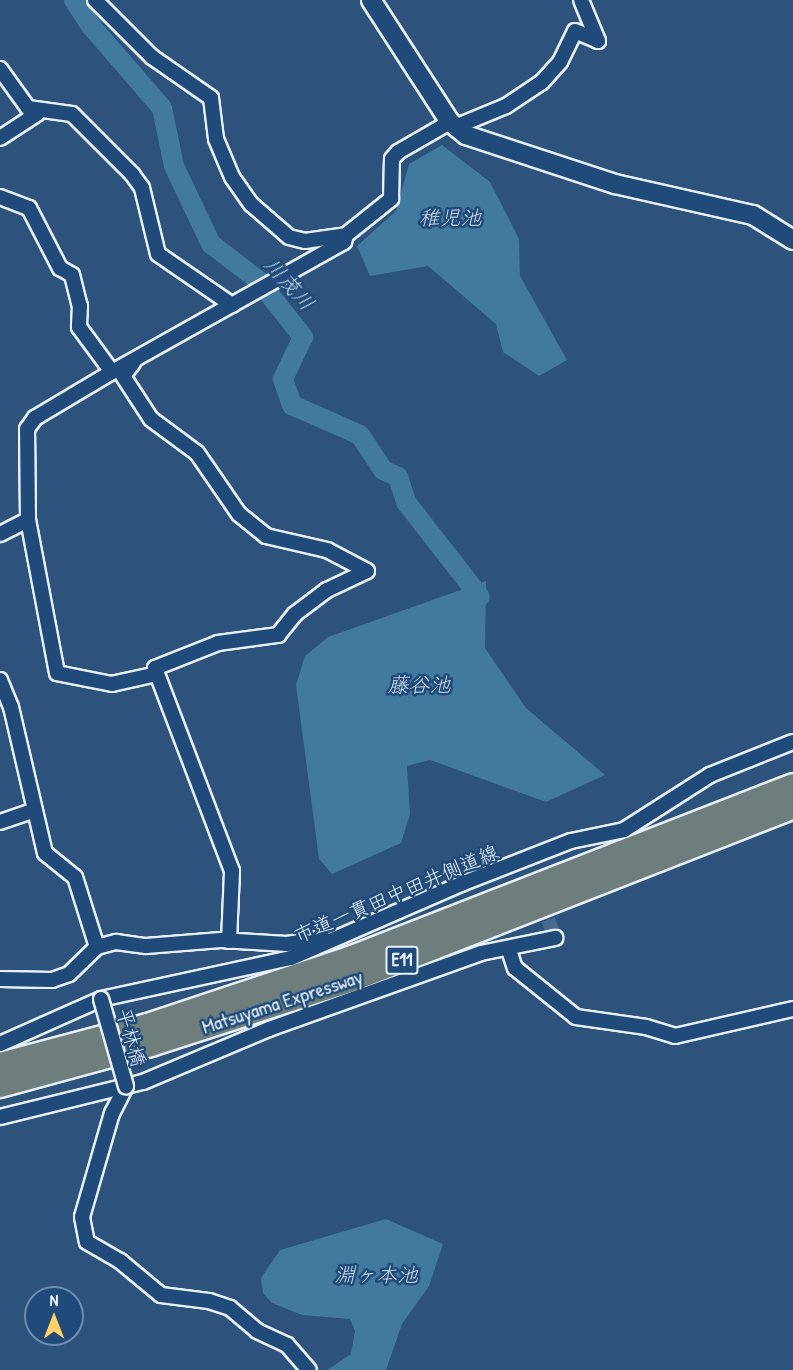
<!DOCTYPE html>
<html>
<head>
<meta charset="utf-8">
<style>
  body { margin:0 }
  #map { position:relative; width:793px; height:1370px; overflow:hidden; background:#2d527c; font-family:"Patrick Hand","Klee One",sans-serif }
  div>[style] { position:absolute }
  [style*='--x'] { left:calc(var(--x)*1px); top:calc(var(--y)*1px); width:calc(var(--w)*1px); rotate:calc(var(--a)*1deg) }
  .water>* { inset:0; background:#42799e }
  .river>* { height:20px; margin:-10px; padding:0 10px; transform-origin:10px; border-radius:10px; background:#42799e }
  .street-tunnel>* { height:14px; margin-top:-7px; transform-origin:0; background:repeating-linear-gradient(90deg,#496a8f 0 14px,transparent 0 21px) }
  .roads { filter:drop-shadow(2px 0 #e8f1f8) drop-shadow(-2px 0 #e8f1f8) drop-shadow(0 2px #e8f1f8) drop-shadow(0 -2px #e8f1f8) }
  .street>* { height:14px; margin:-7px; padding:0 7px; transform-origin:7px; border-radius:7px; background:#1f4a7a }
  .secondary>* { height:18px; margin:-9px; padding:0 9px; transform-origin:9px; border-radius:9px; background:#1f4a7a }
  .highway>* { height:24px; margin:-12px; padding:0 12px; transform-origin:12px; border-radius:12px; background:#6d7e7c }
  .bridges { filter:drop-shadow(2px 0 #e8f1f8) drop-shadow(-2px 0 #e8f1f8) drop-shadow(0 2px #e8f1f8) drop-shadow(0 -2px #e8f1f8) }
  .street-bridge>* { height:14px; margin:-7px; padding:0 7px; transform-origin:7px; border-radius:7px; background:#1f4a7a }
  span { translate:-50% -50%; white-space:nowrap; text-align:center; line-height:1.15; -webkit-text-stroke:5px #1f4a7a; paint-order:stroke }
  .shield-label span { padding:2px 4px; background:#1f4a7a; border:2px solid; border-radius:4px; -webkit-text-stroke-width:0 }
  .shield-label { font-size:18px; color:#e8f1f8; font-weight:700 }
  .street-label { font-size:20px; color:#e8f1f8 }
  .water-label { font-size:21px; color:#cfdfea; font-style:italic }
  .north { position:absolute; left:24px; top:1286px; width:60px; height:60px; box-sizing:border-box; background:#1f4a7a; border:2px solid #6f8dac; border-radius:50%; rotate:0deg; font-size:16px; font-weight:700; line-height:24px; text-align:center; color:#e8f1f8 }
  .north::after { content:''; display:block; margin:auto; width:21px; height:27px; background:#ffd166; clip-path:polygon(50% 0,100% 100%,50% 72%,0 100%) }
</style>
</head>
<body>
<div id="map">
  <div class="water">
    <div style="clip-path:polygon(442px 145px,490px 182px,519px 239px,520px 276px,567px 360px,539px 376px,503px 352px,496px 324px,428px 266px,370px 276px,357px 246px,396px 211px,409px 164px)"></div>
    <div style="clip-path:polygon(486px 581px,485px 648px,526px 708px,605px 775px,546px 802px,430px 760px,407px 766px,410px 814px,401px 843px,332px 874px,319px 859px,296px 685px,305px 656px,328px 637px)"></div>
    <div style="clip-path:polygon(386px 1219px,443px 1244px,429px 1286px,402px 1324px,386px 1370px,327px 1370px,351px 1354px,355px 1331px,350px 1319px,302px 1315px,272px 1303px,263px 1293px,261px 1278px,280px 1250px)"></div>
  </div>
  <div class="river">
    <div style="--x:74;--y:0;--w:31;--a:57"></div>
    <div style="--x:91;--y:26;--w:108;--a:49.1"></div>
    <div style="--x:162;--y:108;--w:59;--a:78.3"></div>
    <div style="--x:174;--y:166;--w:86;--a:64.6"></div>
    <div style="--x:211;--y:244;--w:59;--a:37.5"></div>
    <div style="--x:258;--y:280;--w:73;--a:51.7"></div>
    <div style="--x:303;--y:337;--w:47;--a:115.5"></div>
    <div style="--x:283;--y:379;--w:28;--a:71"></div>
    <div style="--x:292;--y:405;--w:74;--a:23.8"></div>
    <div style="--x:360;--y:435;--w:42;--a:56.7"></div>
    <div style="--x:383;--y:470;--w:17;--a:25"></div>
    <div style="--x:398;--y:477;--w:26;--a:72"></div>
    <div style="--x:406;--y:502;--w:120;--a:52.1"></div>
  </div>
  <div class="street-tunnel">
    <div style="--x:541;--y:900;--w:40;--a:69.8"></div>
  </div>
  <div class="roads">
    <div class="street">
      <div style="--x:95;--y:0;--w:81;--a:45"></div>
      <div style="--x:152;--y:57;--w:72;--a:34.8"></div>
      <div style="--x:211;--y:98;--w:41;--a:83"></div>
      <div style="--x:216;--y:139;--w:41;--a:67.2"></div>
      <div style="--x:232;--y:177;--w:33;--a:55"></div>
      <div style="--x:251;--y:204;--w:50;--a:41"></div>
      <div style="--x:289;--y:237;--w:16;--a:14"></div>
      <div style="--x:305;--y:241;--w:41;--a:-8.3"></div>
      <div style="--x:0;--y:69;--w:48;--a:54.3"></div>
      <div style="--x:28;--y:108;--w:44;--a:7.8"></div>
      <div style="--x:72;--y:114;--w:85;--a:45"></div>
      <div style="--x:132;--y:174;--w:17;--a:54"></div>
      <div style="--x:142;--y:188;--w:68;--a:76.4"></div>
      <div style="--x:158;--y:254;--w:90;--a:34.6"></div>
      <div style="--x:455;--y:127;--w:55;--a:-22.4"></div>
      <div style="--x:506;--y:106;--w:43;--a:-33.7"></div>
      <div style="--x:542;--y:82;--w:27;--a:-48"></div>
      <div style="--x:560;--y:62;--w:34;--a:-64"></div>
      <div style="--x:575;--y:31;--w:25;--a:23"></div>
      <div style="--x:598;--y:41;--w:44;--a:-112.5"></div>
      <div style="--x:0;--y:138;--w:45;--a:-33.3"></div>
      <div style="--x:0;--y:197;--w:31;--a:21"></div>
      <div style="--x:29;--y:208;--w:68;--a:62.7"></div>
      <div style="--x:60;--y:268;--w:14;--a:30"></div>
      <div style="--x:72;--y:275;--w:32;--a:76"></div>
      <div style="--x:80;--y:306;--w:21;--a:93"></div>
      <div style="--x:79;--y:327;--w:56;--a:53.7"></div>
      <div style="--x:133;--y:363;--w:16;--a:128"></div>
      <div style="--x:123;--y:376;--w:51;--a:56.9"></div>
      <div style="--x:151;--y:419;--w:57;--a:36.5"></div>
      <div style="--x:197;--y:453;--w:74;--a:55.5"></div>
      <div style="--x:239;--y:514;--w:35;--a:39"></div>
      <div style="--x:266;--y:536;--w:63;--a:12.9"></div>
      <div style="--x:327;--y:550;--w:45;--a:27.7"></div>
      <div style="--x:0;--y:534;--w:31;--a:-27"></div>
      <div style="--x:157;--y:674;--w:46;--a:167.5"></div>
      <div style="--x:112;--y:684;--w:56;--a:-168.7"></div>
      <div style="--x:57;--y:673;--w:156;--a:-100.7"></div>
      <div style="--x:28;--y:520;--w:91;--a:-90.6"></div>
      <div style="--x:27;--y:429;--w:14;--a:-54"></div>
      <div style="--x:35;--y:418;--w:90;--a:-30.9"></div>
      <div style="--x:112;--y:372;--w:266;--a:-29.3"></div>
      <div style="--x:344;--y:242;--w:7;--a:-74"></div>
      <div style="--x:346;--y:235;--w:58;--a:-38.7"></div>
      <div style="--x:391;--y:199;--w:40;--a:-88.6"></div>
      <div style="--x:392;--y:159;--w:9;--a:-49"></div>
      <div style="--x:398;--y:152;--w:60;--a:-30"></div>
      <div style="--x:0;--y:680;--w:29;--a:68"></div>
      <div style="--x:11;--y:707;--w:150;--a:76.9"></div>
      <div style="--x:45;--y:853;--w:38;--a:39"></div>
      <div style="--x:75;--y:877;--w:73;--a:72.6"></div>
      <div style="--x:0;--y:822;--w:36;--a:-19"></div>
      <div style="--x:229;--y:941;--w:70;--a:-87.5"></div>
      <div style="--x:232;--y:871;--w:217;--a:-110.8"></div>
      <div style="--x:155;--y:668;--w:68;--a:-21.6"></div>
      <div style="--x:218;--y:643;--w:61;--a:-7.6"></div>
      <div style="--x:278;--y:635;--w:27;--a:-51"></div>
      <div style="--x:295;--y:614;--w:40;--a:-37"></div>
      <div style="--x:327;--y:590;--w:44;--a:-25.4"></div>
      <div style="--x:509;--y:950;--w:19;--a:72"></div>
      <div style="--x:515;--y:968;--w:78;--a:38.8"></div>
      <div style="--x:576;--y:1017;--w:71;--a:8.1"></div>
      <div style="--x:646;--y:1027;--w:30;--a:17"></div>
      <div style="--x:675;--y:1036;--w:121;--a:-12.9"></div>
      <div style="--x:0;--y:979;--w:52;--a:1.1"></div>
      <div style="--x:52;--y:980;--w:18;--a:-19"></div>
      <div style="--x:69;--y:974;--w:39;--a:-44"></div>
      <div style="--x:97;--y:947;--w:20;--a:-15"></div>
      <div style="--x:116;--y:942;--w:30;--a:8"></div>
      <div style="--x:146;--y:946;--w:75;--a:-4.6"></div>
      <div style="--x:221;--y:940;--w:66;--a:3.5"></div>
      <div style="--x:287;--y:944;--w:37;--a:-9"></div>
      <div style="--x:0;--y:1044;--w:111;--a:-24"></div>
      <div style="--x:101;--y:999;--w:194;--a:-12.2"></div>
      <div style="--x:291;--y:958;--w:185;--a:-23.5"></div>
      <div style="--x:461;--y:884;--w:118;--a:-21.4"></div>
      <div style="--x:571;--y:841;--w:54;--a:-11.7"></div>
      <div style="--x:624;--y:830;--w:102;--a:-32.6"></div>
      <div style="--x:710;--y:775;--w:89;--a:-21.7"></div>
      <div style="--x:126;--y:1086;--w:30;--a:117"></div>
      <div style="--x:112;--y:1113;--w:108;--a:106.1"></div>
      <div style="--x:82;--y:1217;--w:25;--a:79"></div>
      <div style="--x:87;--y:1242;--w:38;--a:30"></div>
      <div style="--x:120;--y:1261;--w:53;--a:39.7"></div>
      <div style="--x:161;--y:1295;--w:48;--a:7.1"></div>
      <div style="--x:209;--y:1301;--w:22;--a:18"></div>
      <div style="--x:230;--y:1308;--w:35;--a:40"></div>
      <div style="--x:257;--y:1331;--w:33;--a:25"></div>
      <div style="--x:287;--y:1345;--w:33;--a:49"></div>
      <div style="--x:0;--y:1117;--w:147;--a:-13.8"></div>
      <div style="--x:143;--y:1082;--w:137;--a:-22.8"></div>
      <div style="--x:269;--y:1029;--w:225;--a:-19.7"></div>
      <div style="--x:481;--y:953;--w:76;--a:-11.5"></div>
    </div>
    <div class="secondary">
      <div style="--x:371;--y:0;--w:145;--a:57.1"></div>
      <div style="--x:450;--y:122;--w:21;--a:39"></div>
      <div style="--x:466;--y:135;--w:157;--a:18.2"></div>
      <div style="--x:615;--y:184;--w:141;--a:12.7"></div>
      <div style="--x:753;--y:215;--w:47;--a:32"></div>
    </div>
    <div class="highway">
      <div style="--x:0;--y:1065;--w:153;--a:-14.8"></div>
      <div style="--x:148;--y:1026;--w:215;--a:-18.4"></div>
      <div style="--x:352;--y:958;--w:473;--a:-21.3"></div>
      <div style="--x:0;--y:1085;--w:156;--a:-15.2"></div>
      <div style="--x:151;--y:1044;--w:214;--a:-17.9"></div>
      <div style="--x:355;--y:978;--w:471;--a:-21.4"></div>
    </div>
  </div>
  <div class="bridges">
    <div class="street-bridge">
      <div style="--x:101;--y:999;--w:91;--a:74"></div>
    </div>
  </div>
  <div class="shield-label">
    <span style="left:402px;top:960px">E11</span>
  </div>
  <div class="street-label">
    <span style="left:396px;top:893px;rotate:-23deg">市道一貫田中田井側道線</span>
    <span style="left:282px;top:1001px;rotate:-18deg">Matsuyama Expressway</span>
    <span style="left:132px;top:1037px;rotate:74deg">平林橋</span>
  </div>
  <div class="water-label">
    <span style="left:450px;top:218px">稚児池</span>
    <span style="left:289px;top:284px;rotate:48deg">川茂川</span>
    <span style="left:419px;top:685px">藤谷池</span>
    <span style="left:376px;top:1275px">淵ヶ本池</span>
  </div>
  <div class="north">N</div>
</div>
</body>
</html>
